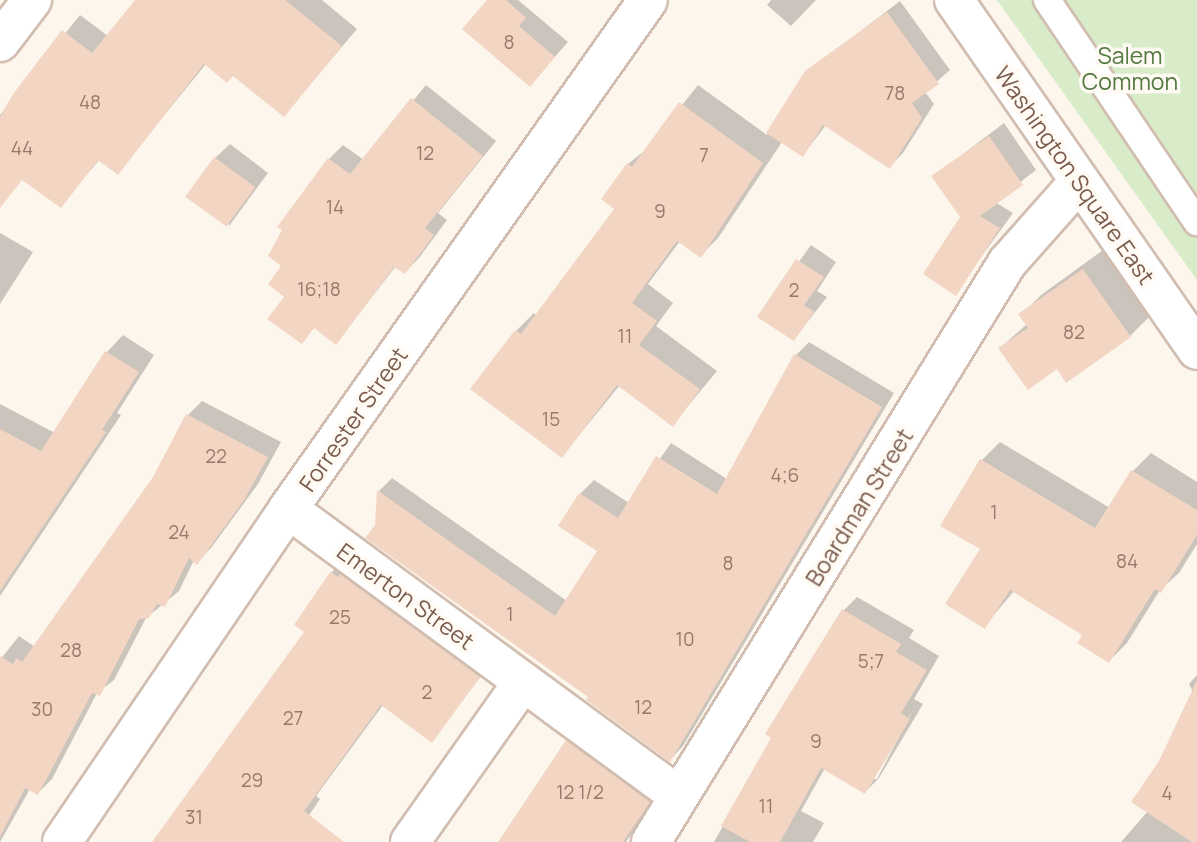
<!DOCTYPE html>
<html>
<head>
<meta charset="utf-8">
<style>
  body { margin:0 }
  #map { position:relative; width:1197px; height:842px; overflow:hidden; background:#fdf6ec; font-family:Manrope,sans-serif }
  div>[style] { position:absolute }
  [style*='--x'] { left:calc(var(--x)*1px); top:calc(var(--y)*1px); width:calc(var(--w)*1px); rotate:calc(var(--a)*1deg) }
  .green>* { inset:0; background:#d8ecc9 }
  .shadow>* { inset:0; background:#0003 }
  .building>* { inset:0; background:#f3d5c3; transform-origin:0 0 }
  .roads { filter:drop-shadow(2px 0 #d1beb0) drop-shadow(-2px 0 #d1beb0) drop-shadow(0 2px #d1beb0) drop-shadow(0 -2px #d1beb0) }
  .lane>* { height:26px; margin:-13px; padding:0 13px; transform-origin:13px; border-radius:13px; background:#fff }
  .street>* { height:38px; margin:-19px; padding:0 19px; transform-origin:19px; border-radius:19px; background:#fff }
  .secondary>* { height:38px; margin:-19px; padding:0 19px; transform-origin:19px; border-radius:19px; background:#fff }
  span { translate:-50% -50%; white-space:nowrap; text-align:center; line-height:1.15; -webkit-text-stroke:7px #fffaf3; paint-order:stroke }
  .number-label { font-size:19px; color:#987a6a }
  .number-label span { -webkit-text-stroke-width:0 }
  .park-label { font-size:23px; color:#537a41 }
  .street-label { font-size:23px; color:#7a5c4d }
</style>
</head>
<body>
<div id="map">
  <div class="green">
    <div style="clip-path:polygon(997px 0,1197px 0,1197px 280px)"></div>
  </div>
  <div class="shadow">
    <div style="clip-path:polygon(138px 0,322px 0,357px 29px,284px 115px,234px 74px,206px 64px,118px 172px,100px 159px,60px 206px,23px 178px,0 205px,0 115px,80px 15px,108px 36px)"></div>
    <div style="clip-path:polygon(490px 0,518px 0,568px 42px,530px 85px)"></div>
    <div style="clip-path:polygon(771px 0,816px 0,791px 26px,767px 5px)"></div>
    <div style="clip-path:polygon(900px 1px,950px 70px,925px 92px,934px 104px,903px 153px,890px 166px,826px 125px,803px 155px,782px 142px,718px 238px,700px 256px,680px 241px,648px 284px,673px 303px,656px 326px,717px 371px,673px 424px,620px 385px,562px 456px,516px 331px,534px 313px,537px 316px,616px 208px,603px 199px,628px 164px,648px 148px,698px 85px,767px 135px,807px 72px)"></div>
    <div style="clip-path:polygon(426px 85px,496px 141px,438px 213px,447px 220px,419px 258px,405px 272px,396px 266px,336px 343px,315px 327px,301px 341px,286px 296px,283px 265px,329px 159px,343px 145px,364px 160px)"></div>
    <div style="clip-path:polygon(1004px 123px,1036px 170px,995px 202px,1013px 213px,955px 293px,962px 217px,934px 176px)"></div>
    <div style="clip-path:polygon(230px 144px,268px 173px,229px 226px,215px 158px)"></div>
    <div style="clip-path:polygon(0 233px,33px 252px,0 304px)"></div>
    <div style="clip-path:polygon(811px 245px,836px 262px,817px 291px,827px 297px,794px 339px,760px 316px)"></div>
    <div style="clip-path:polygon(1103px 250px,1150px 316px,1130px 336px,1058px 367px,1000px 348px,1027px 324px,1021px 315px,1041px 295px)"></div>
    <div style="clip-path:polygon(123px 335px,154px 355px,117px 413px,121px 415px,0 596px,0 404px,55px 433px,107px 352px)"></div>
    <div style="clip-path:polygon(809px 342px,894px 393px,683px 746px,670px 760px,376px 526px,379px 491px,392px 478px,567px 601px,599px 551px,560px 525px,580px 494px,594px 480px,629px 503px,671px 443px,727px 479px,796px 355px)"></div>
    <div style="clip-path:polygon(202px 401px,281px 442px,258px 484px,211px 548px,197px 562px,194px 560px,179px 591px,146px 618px,114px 680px,97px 693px,52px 779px,38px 793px,30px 789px,0 842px,0 660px,19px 636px,35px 647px,155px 478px,188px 415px)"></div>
    <div style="clip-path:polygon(1000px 442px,1110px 508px,1133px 471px,1151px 453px,1197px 482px,1197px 544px,1179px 573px,1160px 590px,1127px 643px,1109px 661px,1084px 635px,1014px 591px,984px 627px,982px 549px,943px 525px,982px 460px)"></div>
    <div style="clip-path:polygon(345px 559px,492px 662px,432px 740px,383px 705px,316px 796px,320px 799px,291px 842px,154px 842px,307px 631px,331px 573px)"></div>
    <div style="clip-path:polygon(evenodd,857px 597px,914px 630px,909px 638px,939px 656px,914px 699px,923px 704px,879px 778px,865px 792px,825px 768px,801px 811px,824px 823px,813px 842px,714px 842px,844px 610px,857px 597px,913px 710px,877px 779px,873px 779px,913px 710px)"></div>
    <div style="clip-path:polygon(1197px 675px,1197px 842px,1121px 842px,1148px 811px,1160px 761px,1193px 692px,1189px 684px)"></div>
    <div style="clip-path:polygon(581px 727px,663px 787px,626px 842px,499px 842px)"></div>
  </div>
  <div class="building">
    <div style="clip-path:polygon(135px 0,285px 0,342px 46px,284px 117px,233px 76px,227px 83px,204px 64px,118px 175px,98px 160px,61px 208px,22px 180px,0 208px,0 117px,13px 94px,62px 30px,92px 53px)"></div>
    <div style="clip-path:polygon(487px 0,506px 0,526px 18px,519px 26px,555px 57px,530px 87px,462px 29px)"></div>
    <div style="clip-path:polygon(887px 12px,939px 84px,912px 103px,922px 118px,890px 169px,823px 125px,803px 157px,766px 133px,805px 71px)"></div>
    <div style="clip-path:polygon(411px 98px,483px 156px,425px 228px,434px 235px,405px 274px,394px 267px,336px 345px,314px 328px,302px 344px,267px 319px,284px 297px,268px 284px,281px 266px,268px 256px,282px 230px,277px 227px,328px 158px,350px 174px)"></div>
    <div style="clip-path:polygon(679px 102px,763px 163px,701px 258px,677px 241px,632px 303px,657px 321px,639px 345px,700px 389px,673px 427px,617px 385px,562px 458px,470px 389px,515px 330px,521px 334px,614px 209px,601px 199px,627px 163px,632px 167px)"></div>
    <div style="clip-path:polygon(989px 136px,1023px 185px,980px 216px,1000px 228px,956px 296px,923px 274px,960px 217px,931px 176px)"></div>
    <div style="left:214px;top:157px;width:51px;height:49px;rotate:36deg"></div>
    <div style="clip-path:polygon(796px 259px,824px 277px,804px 305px,814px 312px,794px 341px,757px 317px)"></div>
    <div style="clip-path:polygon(1083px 269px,1131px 337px,1066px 383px,1057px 369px,1028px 390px,998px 348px,1028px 328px,1018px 314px)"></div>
    <div style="clip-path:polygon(105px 351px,139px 372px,102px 430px,106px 432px,0 591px,0 429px,41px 451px)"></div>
    <div style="clip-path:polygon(794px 354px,882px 407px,670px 762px,586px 700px,588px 697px,365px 538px,375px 525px,377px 490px,555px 616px,597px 551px,558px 526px,579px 493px,618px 518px,656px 456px,717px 494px)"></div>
    <div style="clip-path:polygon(186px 414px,268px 457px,244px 500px,197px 565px,189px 558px,165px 607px,157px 604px,149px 618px,139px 619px,100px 696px,92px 693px,38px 795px,25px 788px,0 837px,0 656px,13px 664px,16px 658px,22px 662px,153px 477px)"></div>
    <div style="clip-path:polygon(980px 459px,1095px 528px,1131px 470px,1197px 510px,1197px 535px,1161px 593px,1155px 589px,1109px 663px,1077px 643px,1082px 635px,1010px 590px,985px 629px,945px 604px,980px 549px,940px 526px)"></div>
    <div style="clip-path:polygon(330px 572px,338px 577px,340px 574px,480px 677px,432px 743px,381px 705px,304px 811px,344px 842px,152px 842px,304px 632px,294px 625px)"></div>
    <div style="clip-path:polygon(842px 609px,901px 644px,896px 652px,927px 670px,901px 713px,910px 719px,865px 794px,821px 768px,780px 842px,750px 842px,721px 826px,771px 738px,765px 734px)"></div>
    <div style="clip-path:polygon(1197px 680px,1197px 842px,1192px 842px,1131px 802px,1159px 761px)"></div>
    <div style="clip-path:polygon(566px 740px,650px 802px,623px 842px,498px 842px)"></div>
  </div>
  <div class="roads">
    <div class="lane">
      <div style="--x:1047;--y:0;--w:268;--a:56"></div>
    </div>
    <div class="street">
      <div style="--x:288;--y:509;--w:484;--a:36.3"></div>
      <div style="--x:62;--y:842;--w:402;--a:-55.8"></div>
      <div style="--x:288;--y:509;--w:623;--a:-54.73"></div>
      <div style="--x:410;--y:842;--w:196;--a:-54.8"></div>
      <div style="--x:651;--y:842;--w:680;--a:-58.41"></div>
      <div style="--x:1007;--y:263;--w:108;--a:-48.4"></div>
    </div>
    <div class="secondary">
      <div style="--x:954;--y:0;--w:426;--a:55.2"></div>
      <div style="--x:0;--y:42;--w:53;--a:-52.7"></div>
    </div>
  </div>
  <div class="number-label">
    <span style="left:509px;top:43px">8</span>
    <span style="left:895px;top:94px">78</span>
    <span style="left:90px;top:103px">48</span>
    <span style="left:22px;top:149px">44</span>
    <span style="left:425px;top:154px">12</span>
    <span style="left:704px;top:156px">7</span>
    <span style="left:335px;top:208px">14</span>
    <span style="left:660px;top:212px">9</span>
    <span style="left:319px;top:290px">16;18</span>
    <span style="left:794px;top:291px">2</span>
    <span style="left:1074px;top:333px">82</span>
    <span style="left:625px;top:337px">11</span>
    <span style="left:551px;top:420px">15</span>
    <span style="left:216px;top:457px">22</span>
    <span style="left:785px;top:476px">4;6</span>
    <span style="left:994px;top:513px">1</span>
    <span style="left:179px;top:533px">24</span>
    <span style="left:1127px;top:562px">84</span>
    <span style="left:728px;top:564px">8</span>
    <span style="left:510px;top:615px">1</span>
    <span style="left:340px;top:618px">25</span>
    <span style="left:685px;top:640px">10</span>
    <span style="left:71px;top:651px">28</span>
    <span style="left:871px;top:662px">5;7</span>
    <span style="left:427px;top:693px">2</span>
    <span style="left:643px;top:708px">12</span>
    <span style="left:42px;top:710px">30</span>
    <span style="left:293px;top:719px">27</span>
    <span style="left:816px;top:742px">9</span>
    <span style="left:252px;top:781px">29</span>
    <span style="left:580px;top:793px">12 1/2</span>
    <span style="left:1167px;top:794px">4</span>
    <span style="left:766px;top:807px">11</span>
    <span style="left:194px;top:818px">31</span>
  </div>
  <div class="park-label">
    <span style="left:1130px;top:68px">Salem<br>Common</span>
  </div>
  <div class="street-label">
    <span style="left:1075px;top:175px;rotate:55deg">Washington Square East</span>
    <span style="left:353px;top:419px;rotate:-55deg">Forrester Street</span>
    <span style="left:859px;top:507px;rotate:-58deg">Boardman Street</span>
    <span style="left:406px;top:596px;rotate:36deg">Emerton Street</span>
  </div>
</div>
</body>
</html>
